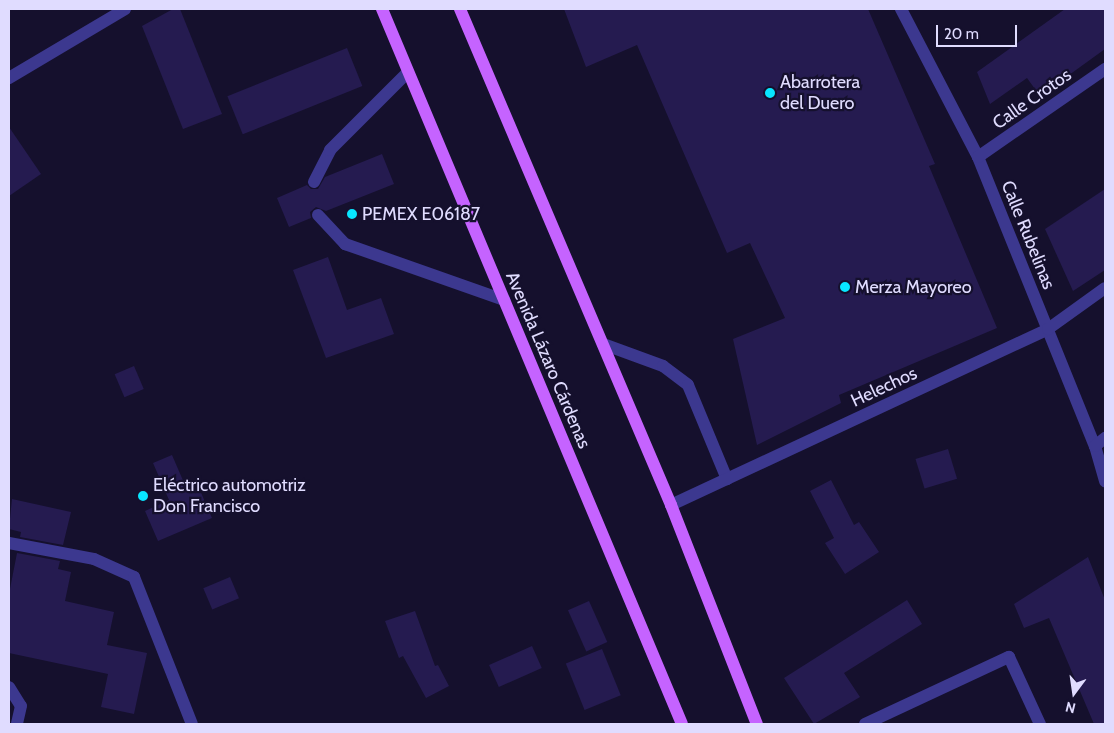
<!DOCTYPE html>
<html>
<head>
<meta charset="utf-8">
<style>
  body { margin:0 }
  #map { position:relative; width:1114px; height:733px; overflow:hidden; background:#15102d; font-family:Cabin,sans-serif }
  div>[style] { position:absolute }
  [style*='--x'] { left:calc(var(--x)*1px); top:calc(var(--y)*1px); width:calc(var(--w)*1px); rotate:calc(var(--a)*1deg) }
  .building>* { inset:0; background:#251b50; transform-origin:0 0 }
  .service>* { height:12px; margin:-6px; padding:0 6px; transform-origin:6px; border-radius:6px; background:#3c388f }
  .minor>* { height:12px; margin:-6px; padding:0 6px; transform-origin:6px; border-radius:6px; background:#3c388f }
  .tertiary>* { height:12px; margin:-6px; padding:0 6px; transform-origin:6px; border-radius:6px; background:#3c388f }
  .primary>* { height:12px; margin:-6px; padding:0 6px; transform-origin:6px; border-radius:6px; background:#c563ff }
  .dots>* { width:14px; height:14px; translate:-50% -50%; box-sizing:border-box; border:2px solid #15102d; border-radius:50% }
  span { translate:-50% -50%; white-space:nowrap; text-align:center; line-height:1.15; -webkit-text-stroke:4.5px #15102d; paint-order:stroke }
  .poi-label { font-size:18px; color:#e0dcff }
  .left { translate:0 -50%; text-align:left }
  .street-label { font-size:18px; color:#e0dcff }
  .frame { position:absolute; inset:0; border:10px solid #e0dcff; pointer-events:none }
  .north { position:absolute; left:1049px; top:668px; width:50px; height:50px; -webkit-text-stroke:4px #15102d; paint-order:stroke; rotate:194deg; font-size:14px; font-weight:700; line-height:20px; text-align:center; color:#e0dcff }
  .north::after { content:''; display:block; margin:auto; width:18px; height:22px; background:#e0dcff; clip-path:polygon(50% 0,100% 100%,50% 72%,0 100%) }
  .scale { position:absolute; left:936px; top:25px; width:81px; height:22px; box-sizing:border-box; border:2px solid #e0dcff; border-top:0; padding-left:6px; font-size:15px; line-height:18px; white-space:nowrap; color:#e0dcff; -webkit-text-stroke:4px #15102d; paint-order:stroke }
</style>
</head>
<body>
<div id="map">
  <div class="building">
    <div style="clip-path:polygon(173px 9px,180px 9px,222px 114px,183px 129px,142px 26px)"></div>
    <div style="clip-path:polygon(564px 9px,868px 9px,935px 164px,929px 166px,997px 328px,839px 395px,841px 403px,757px 445px,733px 339px,785px 318px,750px 243px,727px 253px,637px 45px,586px 67px)"></div>
    <div style="clip-path:polygon(1065px 9px,1105px 9px,1105px 49px,1040px 96px,1027px 78px,990px 104px,977px 72px)"></div>
    <div style="left:347px;top:48px;width:41px;height:129px;rotate:68deg"></div>
    <div style="clip-path:polygon(9px 127px,41px 174px,9px 196px)"></div>
    <div style="clip-path:polygon(382px 154px,394px 184px,326px 211px,316px 207px,310px 212px,311px 218px,289px 227px,277px 198px,307px 185px,311px 189px,318px 189px,325px 177px)"></div>
    <div style="clip-path:polygon(1105px 189px,1105px 270px,1073px 291px,1045px 229px)"></div>
    <div style="clip-path:polygon(328px 257px,347px 310px,381px 298px,394px 334px,326px 358px,293px 270px)"></div>
    <div style="left:134px;top:366px;width:25px;height:21px;rotate:67deg"></div>
    <div style="left:948px;top:449px;width:31px;height:34px;rotate:73deg"></div>
    <div style="clip-path:polygon(172px 455px,188px 492px,199px 488px,212px 518px,158px 541px,145px 511px,169px 500px,153px 463px)"></div>
    <div style="clip-path:polygon(831px 480px,854px 525px,859px 522px,879px 552px,845px 574px,825px 543px,834px 538px,810px 491px)"></div>
    <div style="clip-path:polygon(12px 499px,71px 512px,63px 545px,20px 537px,21px 532px,9px 529px)"></div>
    <div style="clip-path:polygon(17px 553px,60px 561px,58px 569px,71px 572px,65px 601px,114px 612px,107px 645px,147px 653px,134px 714px,101px 707px,108px 674px,9px 653px,9px 594px)"></div>
    <div style="clip-path:polygon(1088px 557px,1105px 600px,1105px 724px,1094px 724px,1049px 618px,1024px 628px,1014px 604px)"></div>
    <div style="left:230px;top:577px;width:23px;height:29px;rotate:67deg"></div>
    <div style="clip-path:polygon(907px 600px,922px 624px,844px 673px,860px 697px,814px 724px,784px 678px)"></div>
    <div style="left:589px;top:601px;width:45px;height:23px;rotate:66deg"></div>
    <div style="clip-path:polygon(415px 611px,435px 666px,438px 665px,449px 686px,426px 698px,403px 656px,399px 658px,385px 621px)"></div>
    <div style="left:532px;top:646px;width:24px;height:47px;rotate:66deg"></div>
    <div style="left:602px;top:649px;width:50px;height:39px;rotate:68deg"></div>
  </div>
  <div class="service">
    <div style="--x:314;--y:182;--w:36;--a:-63"></div>
    <div style="--x:330;--y:150;--w:110;--a:-45"></div>
    <div style="--x:318;--y:215;--w:40;--a:47"></div>
    <div style="--x:345;--y:244;--w:169;--a:19.4"></div>
    <div style="--x:9;--y:543;--w:86;--a:10.7"></div>
    <div style="--x:94;--y:559;--w:44;--a:24.2"></div>
    <div style="--x:134;--y:577;--w:158;--a:68.5"></div>
    <div style="--x:9;--y:687;--w:22;--a:58"></div>
    <div style="--x:21;--y:706;--w:18;--a:103"></div>
    <div style="--x:865;--y:724;--w:159;--a:-25"></div>
    <div style="--x:1009;--y:657;--w:74;--a:65.2"></div>
  </div>
  <div class="minor">
    <div style="--x:901;--y:9;--w:167;--a:62.5"></div>
    <div style="--x:978;--y:157;--w:312;--a:68"></div>
    <div style="--x:1095;--y:446;--w:37;--a:74"></div>
    <div style="--x:978;--y:157;--w:155;--a:-34.7"></div>
    <div style="--x:603;--y:344;--w:64;--a:20.1"></div>
    <div style="--x:663;--y:366;--w:31;--a:37"></div>
    <div style="--x:688;--y:385;--w:102;--a:67.5"></div>
    <div style="--x:1095;--y:446;--w:13;--a:-39"></div>
    <div style="--x:671;--y:505;--w:416;--a:-25"></div>
    <div style="--x:1048;--y:329;--w:70;--a:-35.7"></div>
  </div>
  <div class="tertiary">
    <div style="--x:9;--y:78;--w:135;--a:-30.7"></div>
  </div>
  <div class="primary">
    <div style="--x:382;--y:9;--w:775;--a:67.24"></div>
    <div style="--x:460;--y:9;--w:539;--a:66.95"></div>
    <div style="--x:671;--y:505;--w:235;--a:68.6"></div>
  </div>
  <div class="dots">
    <div style="left:770px;top:93px;background:#08e6ff"></div>
    <div style="left:352px;top:214px;background:#08e6ff"></div>
    <div style="left:845px;top:287px;background:#08e6ff"></div>
    <div style="left:143px;top:496px;background:#08e6ff"></div>
  </div>
  <div class="poi-label">
    <span class="left" style="left:780px;top:93px">Abarrotera<br>del Duero</span>
    <span class="left" style="left:362px;top:214px">PEMEX E06187</span>
    <span class="left" style="left:855px;top:287px">Merza Mayoreo</span>
    <span class="left" style="left:153px;top:496px">Eléctrico automotriz<br>Don Francisco</span>
  </div>
  <div class="street-label">
    <span style="left:1032px;top:99px;rotate:-35deg">Calle Crotos</span>
    <span style="left:1028px;top:235px;rotate:68deg">Calle Rubelinas</span>
    <span style="left:548px;top:360px;rotate:67deg">Avenida Lázaro Cárdenas</span>
    <span style="left:884px;top:387px;rotate:-25deg">Helechos</span>
  </div>
  <div class="frame"></div>
  <div class="north">N</div>
  <div class="scale">20 m</div>
</div>
</body>
</html>
